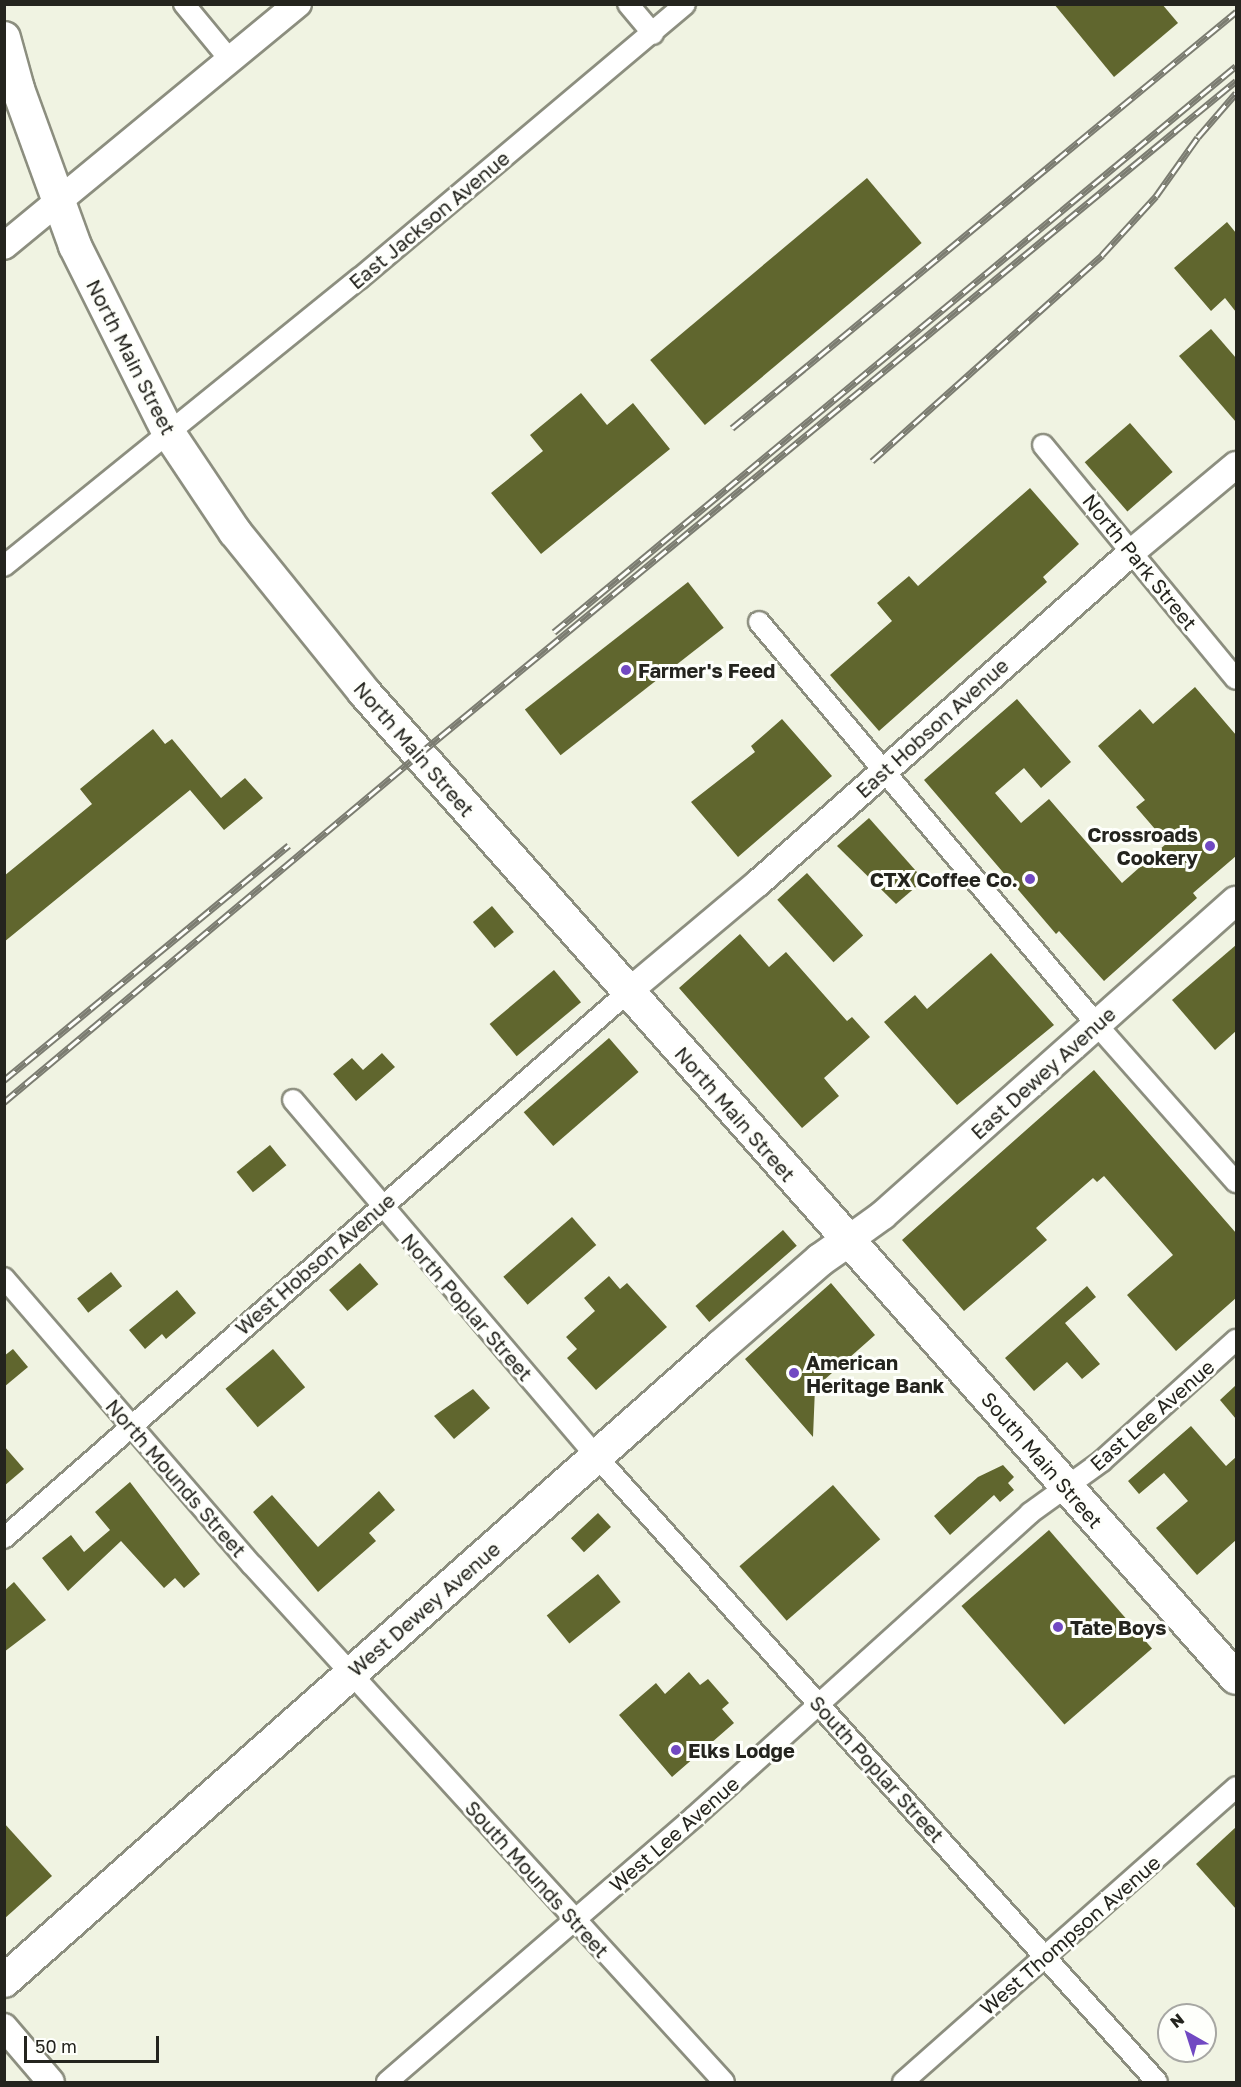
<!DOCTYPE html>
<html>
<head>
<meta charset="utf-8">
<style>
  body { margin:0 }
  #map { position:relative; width:1241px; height:2087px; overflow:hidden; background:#f0f3e2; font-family:"Golos Text",sans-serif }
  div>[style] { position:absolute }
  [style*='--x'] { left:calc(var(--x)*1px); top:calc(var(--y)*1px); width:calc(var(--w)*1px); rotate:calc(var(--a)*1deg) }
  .building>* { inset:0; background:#60662e; transform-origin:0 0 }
  .roads { filter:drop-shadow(2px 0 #8c8e7f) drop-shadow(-2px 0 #8c8e7f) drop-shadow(0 2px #8c8e7f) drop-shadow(0 -2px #8c8e7f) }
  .minor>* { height:20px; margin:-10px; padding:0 10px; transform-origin:10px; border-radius:10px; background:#fff }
  .tertiary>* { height:26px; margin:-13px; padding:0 13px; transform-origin:13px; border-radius:13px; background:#fff }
  .secondary>* { height:28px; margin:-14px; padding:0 14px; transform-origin:14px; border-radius:14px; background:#fff }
  .primary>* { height:32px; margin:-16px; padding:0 16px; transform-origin:16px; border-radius:16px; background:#fff }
  .rail>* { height:7px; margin-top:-3.5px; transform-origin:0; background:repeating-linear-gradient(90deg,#fefffb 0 14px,#7b7c71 0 28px); box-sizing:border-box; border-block:2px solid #7b7c71 }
  .dots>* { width:16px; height:16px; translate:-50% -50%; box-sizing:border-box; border:3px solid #fefffb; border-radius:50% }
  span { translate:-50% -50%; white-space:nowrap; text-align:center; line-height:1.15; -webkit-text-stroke:6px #fefffb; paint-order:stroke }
  .street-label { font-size:20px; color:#24241e }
  .poi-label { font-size:20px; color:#24241e; font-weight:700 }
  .left { translate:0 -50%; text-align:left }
  .right { translate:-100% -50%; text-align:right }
  .frame { position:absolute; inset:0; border:6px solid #24241e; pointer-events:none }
  .north { position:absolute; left:1157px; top:2003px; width:60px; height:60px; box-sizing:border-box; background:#fefffb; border:2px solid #a7a7a3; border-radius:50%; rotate:321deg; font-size:16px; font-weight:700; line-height:24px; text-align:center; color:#24241e }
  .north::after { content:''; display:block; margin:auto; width:21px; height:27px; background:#7149c2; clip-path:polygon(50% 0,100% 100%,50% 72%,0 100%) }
  .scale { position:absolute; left:24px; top:2036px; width:135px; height:27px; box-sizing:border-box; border:3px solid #24241e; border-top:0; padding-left:8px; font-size:18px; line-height:21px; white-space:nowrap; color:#24241e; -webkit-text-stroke:4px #fefffb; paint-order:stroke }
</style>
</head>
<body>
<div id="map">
  <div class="building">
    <div style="clip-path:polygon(1054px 4px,1162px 4px,1178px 23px,1114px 77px)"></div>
    <div style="left:867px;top:178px;width:85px;height:283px;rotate:50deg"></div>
    <div style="clip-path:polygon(1227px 222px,1236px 233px,1236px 312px,1225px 298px,1211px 311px,1174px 268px)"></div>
    <div style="clip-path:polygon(1211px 329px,1236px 358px,1236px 422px,1179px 356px)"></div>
    <div style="clip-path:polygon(581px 393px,607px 425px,633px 403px,670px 449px,541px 554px,491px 493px,543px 451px,530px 435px)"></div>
    <div style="left:1130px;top:423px;width:65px;height:60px;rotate:49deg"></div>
    <div style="clip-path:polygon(1030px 488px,1079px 544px,1043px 577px,1047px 582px,879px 731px,830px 675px,892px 621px,877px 603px,909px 576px,918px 586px)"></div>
    <div style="left:688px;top:582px;width:58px;height:207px;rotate:52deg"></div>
    <div style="clip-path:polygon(1195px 687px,1236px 735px,1236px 856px,1193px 893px,1197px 898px,1104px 981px,1059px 931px,1056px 934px,924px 780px,1017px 699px,1071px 762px,1041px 788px,1024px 768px,995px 793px,1021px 823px,1049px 799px,1122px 883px,1167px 843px,1136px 807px,1145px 800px,1098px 746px,1140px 709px,1153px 724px)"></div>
    <div style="clip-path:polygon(782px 719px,832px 776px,738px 857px,691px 802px,755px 752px,751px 746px)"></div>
    <div style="clip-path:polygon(153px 729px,165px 744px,172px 739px,221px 798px,245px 778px,263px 798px,224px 830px,190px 790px,4px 942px,4px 876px,92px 804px,80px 789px)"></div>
    <div style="clip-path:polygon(869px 818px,924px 880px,896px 904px,837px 846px)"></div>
    <div style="left:807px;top:873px;width:84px;height:40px;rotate:48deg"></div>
    <div style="left:492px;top:906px;width:34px;height:25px;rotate:50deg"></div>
    <div style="clip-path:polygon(740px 934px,769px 967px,786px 952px,847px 1021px,852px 1017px,870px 1037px,824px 1078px,839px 1096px,802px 1128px,679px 988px)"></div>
    <div style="clip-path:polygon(1236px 945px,1236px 1031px,1215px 1050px,1172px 1000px)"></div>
    <div style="clip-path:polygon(991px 953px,1054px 1025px,957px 1105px,884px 1022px,915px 995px,927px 1009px)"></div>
    <div style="left:554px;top:970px;width:42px;height:84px;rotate:50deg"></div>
    <div style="left:609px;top:1038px;width:45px;height:113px;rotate:49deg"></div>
    <div style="clip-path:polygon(382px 1053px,395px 1067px,356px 1101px,333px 1074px,352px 1058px,363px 1070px)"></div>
    <div style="clip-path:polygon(1094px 1070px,1236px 1233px,1236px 1298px,1176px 1351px,1127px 1295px,1173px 1255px,1104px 1176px,1097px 1182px,1093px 1178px,1036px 1228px,1047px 1240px,964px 1311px,902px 1240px)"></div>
    <div style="left:270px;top:1145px;width:26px;height:43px;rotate:51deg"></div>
    <div style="left:572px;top:1217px;width:37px;height:91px;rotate:49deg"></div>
    <div style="left:783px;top:1230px;width:21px;height:116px;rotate:49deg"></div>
    <div style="left:360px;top:1263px;width:28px;height:41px;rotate:49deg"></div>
    <div style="left:111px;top:1272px;width:18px;height:43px;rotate:52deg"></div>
    <div style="clip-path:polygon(609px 1276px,620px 1289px,627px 1283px,667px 1327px,596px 1390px,567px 1358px,577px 1349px,566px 1337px,595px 1311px,584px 1298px)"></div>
    <div style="clip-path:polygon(831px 1283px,875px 1335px,815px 1388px,813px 1437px,745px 1359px)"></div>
    <div style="clip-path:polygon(1087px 1286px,1096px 1297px,1065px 1323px,1100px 1364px,1082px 1379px,1067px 1362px,1034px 1391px,1005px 1358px)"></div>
    <div style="clip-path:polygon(177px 1290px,196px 1313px,166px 1339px,162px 1334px,145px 1349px,129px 1330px)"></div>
    <div style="clip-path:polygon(13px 1349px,28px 1367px,4px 1387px,4px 1356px)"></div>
    <div style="left:273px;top:1349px;width:50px;height:62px;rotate:50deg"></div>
    <div style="clip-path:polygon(1236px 1385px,1236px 1419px,1220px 1400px)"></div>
    <div style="clip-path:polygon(473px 1389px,490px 1408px,454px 1439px,434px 1416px)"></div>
    <div style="clip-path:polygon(1191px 1426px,1226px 1466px,1236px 1457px,1236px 1540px,1197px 1575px,1156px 1528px,1188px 1501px,1164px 1473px,1139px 1494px,1128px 1481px)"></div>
    <div style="clip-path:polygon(4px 1446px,24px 1469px,4px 1486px)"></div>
    <div style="clip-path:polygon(1003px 1465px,1014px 1477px,1008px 1483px,1014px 1490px,1000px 1502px,994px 1495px,950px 1535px,934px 1516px,978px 1477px)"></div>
    <div style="clip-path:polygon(130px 1482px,200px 1574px,184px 1588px,175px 1578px,164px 1588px,121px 1541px,68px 1591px,42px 1558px,71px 1535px,84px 1552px,110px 1530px,95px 1512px)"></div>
    <div style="left:833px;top:1485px;width:72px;height:124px;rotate:49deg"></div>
    <div style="clip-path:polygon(379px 1491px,395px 1510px,369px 1533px,376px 1541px,318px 1592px,253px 1512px,272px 1495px,318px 1547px)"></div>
    <div style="left:598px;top:1513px;width:19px;height:37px;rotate:47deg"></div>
    <div style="left:1049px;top:1530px;width:157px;height:116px;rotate:49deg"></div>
    <div style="left:598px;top:1574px;width:36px;height:66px;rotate:51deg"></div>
    <div style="clip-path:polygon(14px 1582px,46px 1620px,4px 1652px,4px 1591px)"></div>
    <div style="clip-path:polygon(689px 1672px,700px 1685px,708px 1679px,729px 1703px,722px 1709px,734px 1723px,672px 1777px,619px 1715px,656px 1683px,665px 1694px)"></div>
    <div style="clip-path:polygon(4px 1823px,52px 1876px,4px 1919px)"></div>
    <div style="clip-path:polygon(1236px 1827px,1236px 1909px,1196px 1864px)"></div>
  </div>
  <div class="roads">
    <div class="minor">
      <div style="--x:184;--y:4;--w:74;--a:50.5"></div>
      <div style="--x:628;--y:4;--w:39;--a:50"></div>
      <div style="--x:1043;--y:445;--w:303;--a:50.5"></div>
      <div style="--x:4;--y:566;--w:457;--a:-39"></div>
      <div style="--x:359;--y:279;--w:426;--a:-40.1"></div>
      <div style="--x:759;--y:622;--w:526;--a:50.01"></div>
      <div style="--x:1097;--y:1025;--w:210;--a:48.5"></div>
      <div style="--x:293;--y:1100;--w:469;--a:49.6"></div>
      <div style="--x:597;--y:1457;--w:839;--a:48.14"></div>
      <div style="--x:4;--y:1278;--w:379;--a:49.2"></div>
      <div style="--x:252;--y:1565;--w:700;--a:47.61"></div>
      <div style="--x:4;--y:1538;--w:829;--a:-41.19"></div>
      <div style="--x:387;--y:2082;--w:406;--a:-40.8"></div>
      <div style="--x:694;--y:1817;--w:453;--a:-42.1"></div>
      <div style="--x:1030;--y:1513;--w:89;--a:-35.8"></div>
      <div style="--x:1102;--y:1461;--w:181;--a:-42.1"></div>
      <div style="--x:903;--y:2082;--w:445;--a:-41.5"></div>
    </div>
    <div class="tertiary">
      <div style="--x:4;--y:246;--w:381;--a:-39.5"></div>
      <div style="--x:628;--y:992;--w:170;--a:-40"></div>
      <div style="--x:758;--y:883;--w:501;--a:-41.52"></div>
      <div style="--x:1133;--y:551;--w:134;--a:-39.9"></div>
      <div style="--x:4;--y:2027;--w:72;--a:49.5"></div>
    </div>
    <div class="secondary">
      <div style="--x:847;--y:1241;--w:44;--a:-35.8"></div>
      <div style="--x:883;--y:1215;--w:472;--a:-41.7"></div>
    </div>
    <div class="primary">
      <div style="--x:4;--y:38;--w:53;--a:74.6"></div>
      <div style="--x:18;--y:89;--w:167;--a:70"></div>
      <div style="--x:75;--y:246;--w:208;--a:63.4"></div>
      <div style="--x:168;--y:432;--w:120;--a:56.2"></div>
      <div style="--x:235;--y:532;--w:206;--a:51.1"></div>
      <div style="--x:364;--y:692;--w:1316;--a:48.51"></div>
      <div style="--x:4;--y:1981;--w:956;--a:-41.52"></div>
      <div style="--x:720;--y:1347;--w:133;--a:-41"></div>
      <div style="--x:820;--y:1260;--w:33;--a:-35"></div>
    </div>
  </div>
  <div class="rail">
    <div style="--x:732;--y:428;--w:654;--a:-39.54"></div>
    <div style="--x:872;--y:461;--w:309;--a:-41.8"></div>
    <div style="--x:1102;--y:255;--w:80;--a:-47.5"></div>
    <div style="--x:1156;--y:196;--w:72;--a:-54.6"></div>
    <div style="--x:1198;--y:137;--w:58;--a:-49.2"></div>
    <div style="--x:554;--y:632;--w:886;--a:-39.69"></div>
    <div style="--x:4;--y:1080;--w:369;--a:-39.5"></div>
    <div style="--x:4;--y:1102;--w:540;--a:-39.97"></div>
    <div style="--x:418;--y:755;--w:1060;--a:-39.49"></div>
  </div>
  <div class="dots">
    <div style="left:626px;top:670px;background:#7149c2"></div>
    <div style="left:1210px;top:846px;background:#7149c2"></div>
    <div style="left:1030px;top:879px;background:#7149c2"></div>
    <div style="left:794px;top:1373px;background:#7149c2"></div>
    <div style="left:1058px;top:1627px;background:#7149c2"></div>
    <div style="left:676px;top:1750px;background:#7149c2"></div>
  </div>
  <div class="street-label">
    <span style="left:429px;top:220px;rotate:-40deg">East Jackson Avenue</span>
    <span style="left:131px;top:357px;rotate:63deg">North Main Street</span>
    <span style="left:1140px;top:562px;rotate:51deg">North Park Street</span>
    <span style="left:932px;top:728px;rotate:-42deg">East Hobson Avenue</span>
    <span style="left:414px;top:749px;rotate:49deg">North Main Street</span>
    <span style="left:1043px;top:1073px;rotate:-42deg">East Dewey Avenue</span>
    <span style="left:735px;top:1114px;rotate:49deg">North Main Street</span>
    <span style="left:315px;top:1264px;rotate:-41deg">West Hobson Avenue</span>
    <span style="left:467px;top:1307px;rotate:49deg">North Poplar Street</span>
    <span style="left:1152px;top:1415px;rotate:-41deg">East Lee Avenue</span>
    <span style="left:1042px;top:1460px;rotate:49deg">South Main Street</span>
    <span style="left:176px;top:1478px;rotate:49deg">North Mounds Street</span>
    <span style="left:424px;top:1609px;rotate:-41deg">West Dewey Avenue</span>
    <span style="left:877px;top:1769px;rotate:48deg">South Poplar Street</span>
    <span style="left:674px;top:1834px;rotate:-41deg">West Lee Avenue</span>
    <span style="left:537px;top:1879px;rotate:48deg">South Mounds Street</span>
    <span style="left:1070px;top:1935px;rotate:-41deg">West Thompson Avenue</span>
  </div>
  <div class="poi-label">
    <span class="left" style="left:638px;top:670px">Farmer's Feed</span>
    <span class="right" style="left:1198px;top:846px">Crossroads<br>Cookery</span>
    <span class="right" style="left:1018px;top:879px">CTX Coffee Co.</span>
    <span class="left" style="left:806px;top:1374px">American<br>Heritage Bank</span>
    <span class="left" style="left:1070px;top:1627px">Tate Boys</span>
    <span class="left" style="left:688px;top:1750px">Elks Lodge</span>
  </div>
  <div class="frame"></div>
  <div class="north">N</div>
  <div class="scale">50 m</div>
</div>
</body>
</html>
